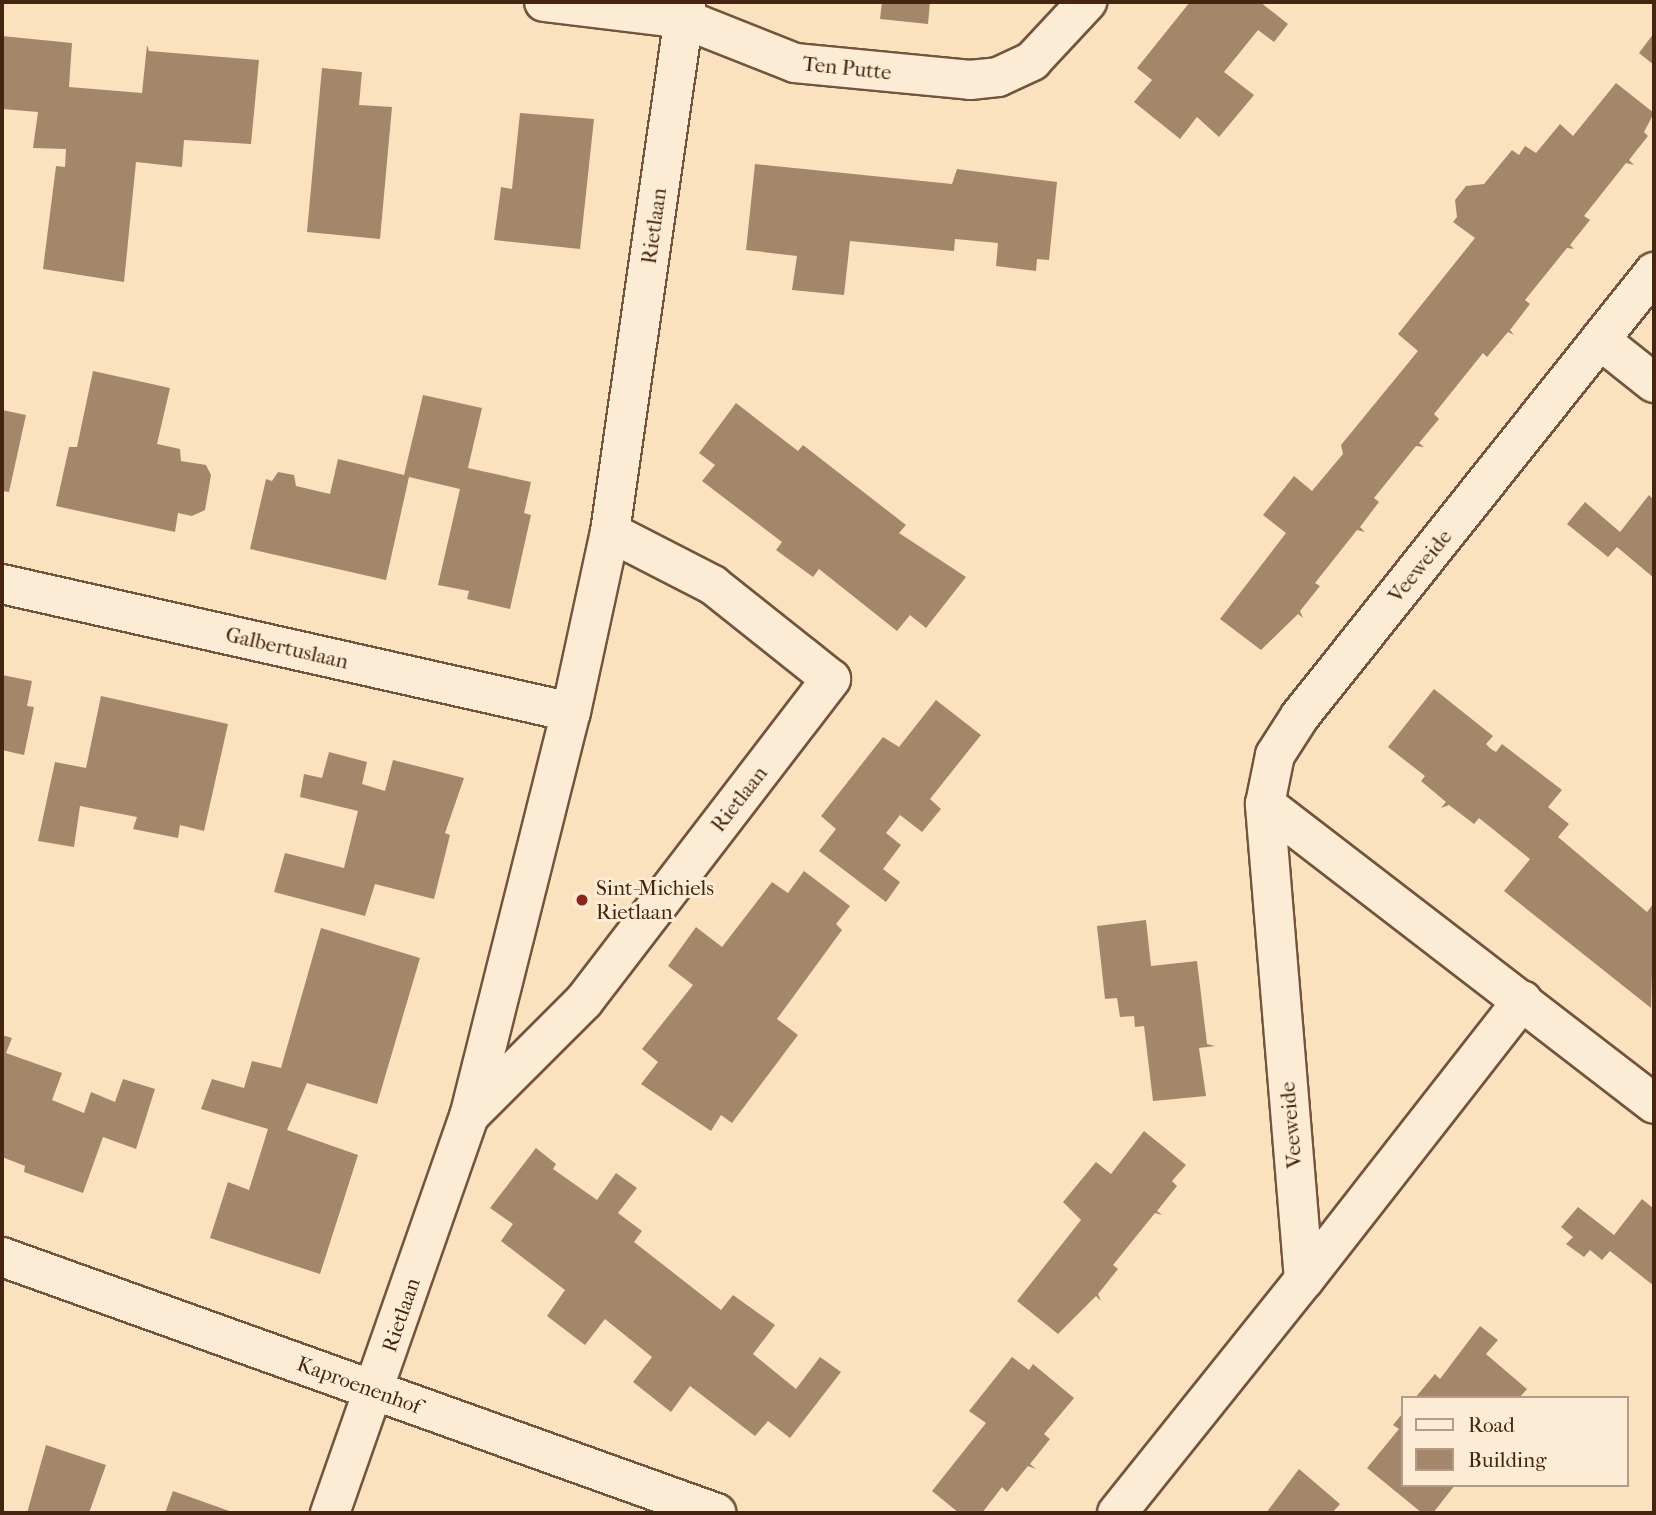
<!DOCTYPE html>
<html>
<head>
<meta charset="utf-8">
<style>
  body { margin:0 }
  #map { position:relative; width:1656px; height:1515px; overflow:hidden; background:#fbe2be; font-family:"IM FELL French Canon",serif }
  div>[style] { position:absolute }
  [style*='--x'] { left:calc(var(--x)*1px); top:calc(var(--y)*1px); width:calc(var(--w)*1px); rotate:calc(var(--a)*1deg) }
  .building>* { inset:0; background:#a4876a }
  .roads { filter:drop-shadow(2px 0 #73543c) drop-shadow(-2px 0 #73543c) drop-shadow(0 2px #73543c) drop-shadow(0 -2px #73543c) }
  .minor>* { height:38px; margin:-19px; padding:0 19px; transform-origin:19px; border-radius:19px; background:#fcecd5 }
  .dots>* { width:19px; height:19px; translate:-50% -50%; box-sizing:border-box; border:4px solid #fcecd5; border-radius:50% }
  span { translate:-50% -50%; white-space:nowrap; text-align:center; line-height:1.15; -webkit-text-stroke:6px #fcecd5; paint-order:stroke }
  .street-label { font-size:21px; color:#462510 }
  .poi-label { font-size:21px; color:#462510 }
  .left { translate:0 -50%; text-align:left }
  .frame { position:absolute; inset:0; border:4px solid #462510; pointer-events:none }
  .legend { position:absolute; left:1401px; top:1396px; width:228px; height:91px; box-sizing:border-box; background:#fcecd5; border:2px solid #b39c86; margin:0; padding:9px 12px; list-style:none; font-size:21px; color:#462510 }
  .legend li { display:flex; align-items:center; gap:14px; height:35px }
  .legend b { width:35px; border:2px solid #b39c86 }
</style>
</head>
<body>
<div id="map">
  <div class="building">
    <div style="clip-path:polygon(882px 2px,930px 2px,928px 24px,880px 19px)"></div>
    <div style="clip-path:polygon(1190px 2px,1260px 2px,1288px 24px,1274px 42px,1258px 30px,1224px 72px,1254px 95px,1219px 137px,1197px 117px,1180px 139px,1134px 102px,1152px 80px,1137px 68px)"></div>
    <div style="clip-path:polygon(1654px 33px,1654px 65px,1639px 53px)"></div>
    <div style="clip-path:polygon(2px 36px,72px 43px,69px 87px,142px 93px,147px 45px,149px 51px,259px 60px,251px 144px,184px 140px,182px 167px,136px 162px,124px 282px,43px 269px,56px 166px,65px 167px,66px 149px,33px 148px,38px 112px,2px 109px)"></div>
    <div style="clip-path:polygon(322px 68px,362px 72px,359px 105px,392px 107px,380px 239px,307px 232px)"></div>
    <div style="clip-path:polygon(1616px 83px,1654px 113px,1644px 132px,1648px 136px,1629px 160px,1634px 165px,1626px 163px,1584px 216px,1590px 220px,1570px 245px,1574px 249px,1567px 248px,1525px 300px,1530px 304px,1510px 330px,1514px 335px,1508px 332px,1487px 357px,1483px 353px,1434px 414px,1439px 419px,1419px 443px,1424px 447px,1416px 446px,1374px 498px,1379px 502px,1360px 527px,1365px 532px,1357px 530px,1315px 583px,1320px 586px,1300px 611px,1303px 618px,1298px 614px,1261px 650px,1220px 619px,1286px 533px,1263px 515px,1294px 476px,1312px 491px,1343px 454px,1341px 445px,1418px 351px,1398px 334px,1475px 238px,1453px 222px,1457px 217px,1455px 200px,1466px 186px,1484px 184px,1512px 150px,1519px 155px,1525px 146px,1536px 153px,1560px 124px,1573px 136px)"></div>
    <div style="clip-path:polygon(520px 113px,594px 119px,580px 249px,494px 240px,501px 187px,512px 189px)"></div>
    <div style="clip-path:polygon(755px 164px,952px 184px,957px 169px,1057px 182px,1049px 260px,1037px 259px,1036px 271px,996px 266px,998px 243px,955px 239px,954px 251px,850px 241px,844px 295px,792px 290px,797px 256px,746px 250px)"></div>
    <div style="clip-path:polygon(93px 371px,170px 388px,157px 444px,180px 449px,181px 461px,206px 465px,211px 475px,205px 510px,192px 516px,178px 513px,175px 532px,56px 506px,69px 447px,77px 447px)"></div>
    <div style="clip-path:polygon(423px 395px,482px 408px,468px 468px,531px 482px,524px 513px,531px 515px,510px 609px,467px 599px,469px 591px,438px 585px,460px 489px,409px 477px,386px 580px,250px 549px,266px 479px,272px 481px,278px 472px,294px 475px,296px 486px,330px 494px,338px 459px,404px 475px)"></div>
    <div style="clip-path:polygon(736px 403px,798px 451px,803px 445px,906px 525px,899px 533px,966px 577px,926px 628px,910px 615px,897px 631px,819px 569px,813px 577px,776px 550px,782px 542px,702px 481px,715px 465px,699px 453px)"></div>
    <div style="clip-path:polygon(2px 410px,26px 415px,9px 492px,2px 491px)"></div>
    <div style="clip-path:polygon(1649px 495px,1654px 500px,1654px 578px,1617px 547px,1608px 557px,1567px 524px,1585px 502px,1620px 532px)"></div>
    <div style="clip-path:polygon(2px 675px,32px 681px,27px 706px,34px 707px,24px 755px,2px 750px)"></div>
    <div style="clip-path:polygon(1434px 689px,1493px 736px,1486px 744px,1491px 749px,1496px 752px,1502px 744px,1562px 790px,1548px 807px,1569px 824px,1558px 837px,1647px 912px,1654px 903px,1651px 1008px,1504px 891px,1530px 859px,1479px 818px,1474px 824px,1449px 805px,1441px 808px,1446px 802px,1421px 781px,1425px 776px,1388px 747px)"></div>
    <div style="clip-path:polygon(101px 696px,228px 724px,204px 831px,180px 825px,178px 838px,133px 829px,137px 817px,80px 806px,74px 847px,38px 841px,55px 762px,86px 768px)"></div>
    <div style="clip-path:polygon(936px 700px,981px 735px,930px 799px,941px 809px,922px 832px,900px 815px,886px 833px,901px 845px,883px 869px,900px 882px,886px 902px,819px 851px,836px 829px,821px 816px,883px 737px,899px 747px)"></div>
    <div style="clip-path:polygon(329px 752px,367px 762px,362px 784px,385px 791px,393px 760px,464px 778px,445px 833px,450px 835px,434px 899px,375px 884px,365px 916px,274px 892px,285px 853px,344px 868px,358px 811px,300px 797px,304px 774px,322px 778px)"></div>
    <div style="clip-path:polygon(804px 871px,850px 906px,836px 924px,842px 930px,777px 1019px,798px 1035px,732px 1123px,721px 1115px,711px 1131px,641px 1084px,658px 1062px,642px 1049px,693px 985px,668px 966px,696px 927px,722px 947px,772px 882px,788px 893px)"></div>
    <div style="clip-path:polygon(1146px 920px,1151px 966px,1197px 961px,1207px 1044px,1215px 1046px,1199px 1048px,1206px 1096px,1153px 1101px,1144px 1026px,1135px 1027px,1134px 1016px,1120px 1017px,1117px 998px,1105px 999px,1097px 926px)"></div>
    <div style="clip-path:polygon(321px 928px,420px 958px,377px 1104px,307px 1083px,287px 1130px,358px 1155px,320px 1274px,210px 1238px,228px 1182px,249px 1190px,268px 1129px,201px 1109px,212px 1079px,244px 1088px,252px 1061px,281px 1068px)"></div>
    <div style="clip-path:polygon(2px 1035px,12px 1038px,6px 1053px,62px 1073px,52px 1100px,84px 1113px,91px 1092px,115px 1102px,123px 1079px,155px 1089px,136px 1149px,103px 1137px,83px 1193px,24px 1172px,25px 1166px,2px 1157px)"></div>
    <div style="clip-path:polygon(1144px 1131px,1186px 1165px,1172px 1181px,1177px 1186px,1157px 1211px,1162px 1215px,1155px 1213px,1113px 1265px,1118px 1269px,1098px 1294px,1101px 1301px,1096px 1296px,1058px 1334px,1017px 1301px,1081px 1220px,1063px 1202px,1096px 1162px,1111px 1174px)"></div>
    <div style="clip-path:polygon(536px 1148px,556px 1164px,553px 1169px,597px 1200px,616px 1173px,637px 1188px,618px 1213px,642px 1231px,634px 1242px,721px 1310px,733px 1295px,775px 1325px,753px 1354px,796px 1389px,820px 1357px,841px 1372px,790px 1438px,768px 1421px,755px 1436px,690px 1386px,671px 1412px,633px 1382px,652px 1357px,605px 1319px,585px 1345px,547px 1316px,565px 1290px,501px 1241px,513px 1224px,490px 1208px)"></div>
    <div style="clip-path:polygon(1642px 1199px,1654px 1209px,1654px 1286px,1610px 1251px,1602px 1260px,1590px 1250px,1584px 1257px,1566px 1244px,1573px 1237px,1561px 1227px,1578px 1207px,1614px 1235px)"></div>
    <div style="clip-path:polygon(1480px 1326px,1498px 1340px,1486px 1354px,1527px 1389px,1519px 1398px,1415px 1398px,1435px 1374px,1440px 1379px)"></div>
    <div style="clip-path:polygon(1012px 1357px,1029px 1370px,1033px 1364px,1074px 1398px,1044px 1434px,1050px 1439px,1030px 1464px,1036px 1469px,1028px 1466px,1007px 1492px,1002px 1487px,982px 1513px,959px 1513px,932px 1491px,986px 1423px,969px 1411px)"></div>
    <div style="clip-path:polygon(1402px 1414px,1402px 1485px,1455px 1485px,1433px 1513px,1422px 1513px,1367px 1468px,1399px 1429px,1393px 1425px)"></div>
    <div style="clip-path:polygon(46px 1445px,106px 1465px,89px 1513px,27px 1513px)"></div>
    <div style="clip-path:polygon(1299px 1469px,1340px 1504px,1332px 1513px,1266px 1513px)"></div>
    <div style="clip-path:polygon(173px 1491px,235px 1513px,165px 1513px)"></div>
  </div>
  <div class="roads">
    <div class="minor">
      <div style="--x:544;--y:2;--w:141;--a:6.9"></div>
      <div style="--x:684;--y:19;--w:119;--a:21.6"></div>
      <div style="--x:795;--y:63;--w:176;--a:5.5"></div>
      <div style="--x:970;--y:80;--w:28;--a:-6"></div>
      <div style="--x:998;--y:77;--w:38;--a:-25"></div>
      <div style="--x:1032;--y:61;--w:81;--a:-47"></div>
      <div style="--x:1600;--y:340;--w:69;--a:38.5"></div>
      <div style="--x:2;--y:584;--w:583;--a:12.68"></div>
      <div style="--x:1265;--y:804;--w:491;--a:37.6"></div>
      <div style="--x:470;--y:1115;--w:161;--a:-45"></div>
      <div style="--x:584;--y:1001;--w:406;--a:-52.5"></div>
      <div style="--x:831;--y:679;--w:151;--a:-141.5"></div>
      <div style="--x:713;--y:585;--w:116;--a:-152.8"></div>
      <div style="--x:2;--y:1257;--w:759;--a:19.72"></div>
      <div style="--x:1304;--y:1280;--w:355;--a:-52"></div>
      <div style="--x:330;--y:1513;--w:420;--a:-70.7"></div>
      <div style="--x:469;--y:1117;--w:418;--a:-75.9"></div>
      <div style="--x:571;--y:712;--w:184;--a:-77.8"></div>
      <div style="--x:610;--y:532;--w:535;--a:-81.84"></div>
      <div style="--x:1117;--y:1513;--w:299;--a:-51.3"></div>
      <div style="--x:1304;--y:1280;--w:478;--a:-94.7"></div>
      <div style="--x:1265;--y:804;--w:50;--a:-78.5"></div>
      <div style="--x:1275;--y:755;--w:46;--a:-57.3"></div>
      <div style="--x:1300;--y:716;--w:568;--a:-51.43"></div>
    </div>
  </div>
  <div class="dots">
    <div style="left:582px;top:900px;background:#8f2418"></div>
  </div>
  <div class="street-label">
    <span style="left:847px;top:68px;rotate:6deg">Ten Putte</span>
    <span style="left:654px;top:226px;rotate:-82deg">Rietlaan</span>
    <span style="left:1420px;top:566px;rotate:-51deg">Veeweide</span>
    <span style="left:287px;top:648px;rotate:13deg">Galbertuslaan</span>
    <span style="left:739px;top:799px;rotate:-52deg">Rietlaan</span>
    <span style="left:1291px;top:1125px;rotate:-95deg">Veeweide</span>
    <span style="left:401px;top:1315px;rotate:-71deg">Rietlaan</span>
    <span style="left:359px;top:1385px;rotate:20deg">Kaproenenhof</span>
  </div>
  <div class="poi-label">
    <span class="left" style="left:596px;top:900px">Sint-Michiels<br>Rietlaan</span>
  </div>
  <div class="frame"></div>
  <ul class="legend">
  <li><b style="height:9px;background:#fcecd5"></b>Road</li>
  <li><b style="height:19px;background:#a4876a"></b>Building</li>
  </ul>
</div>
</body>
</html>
